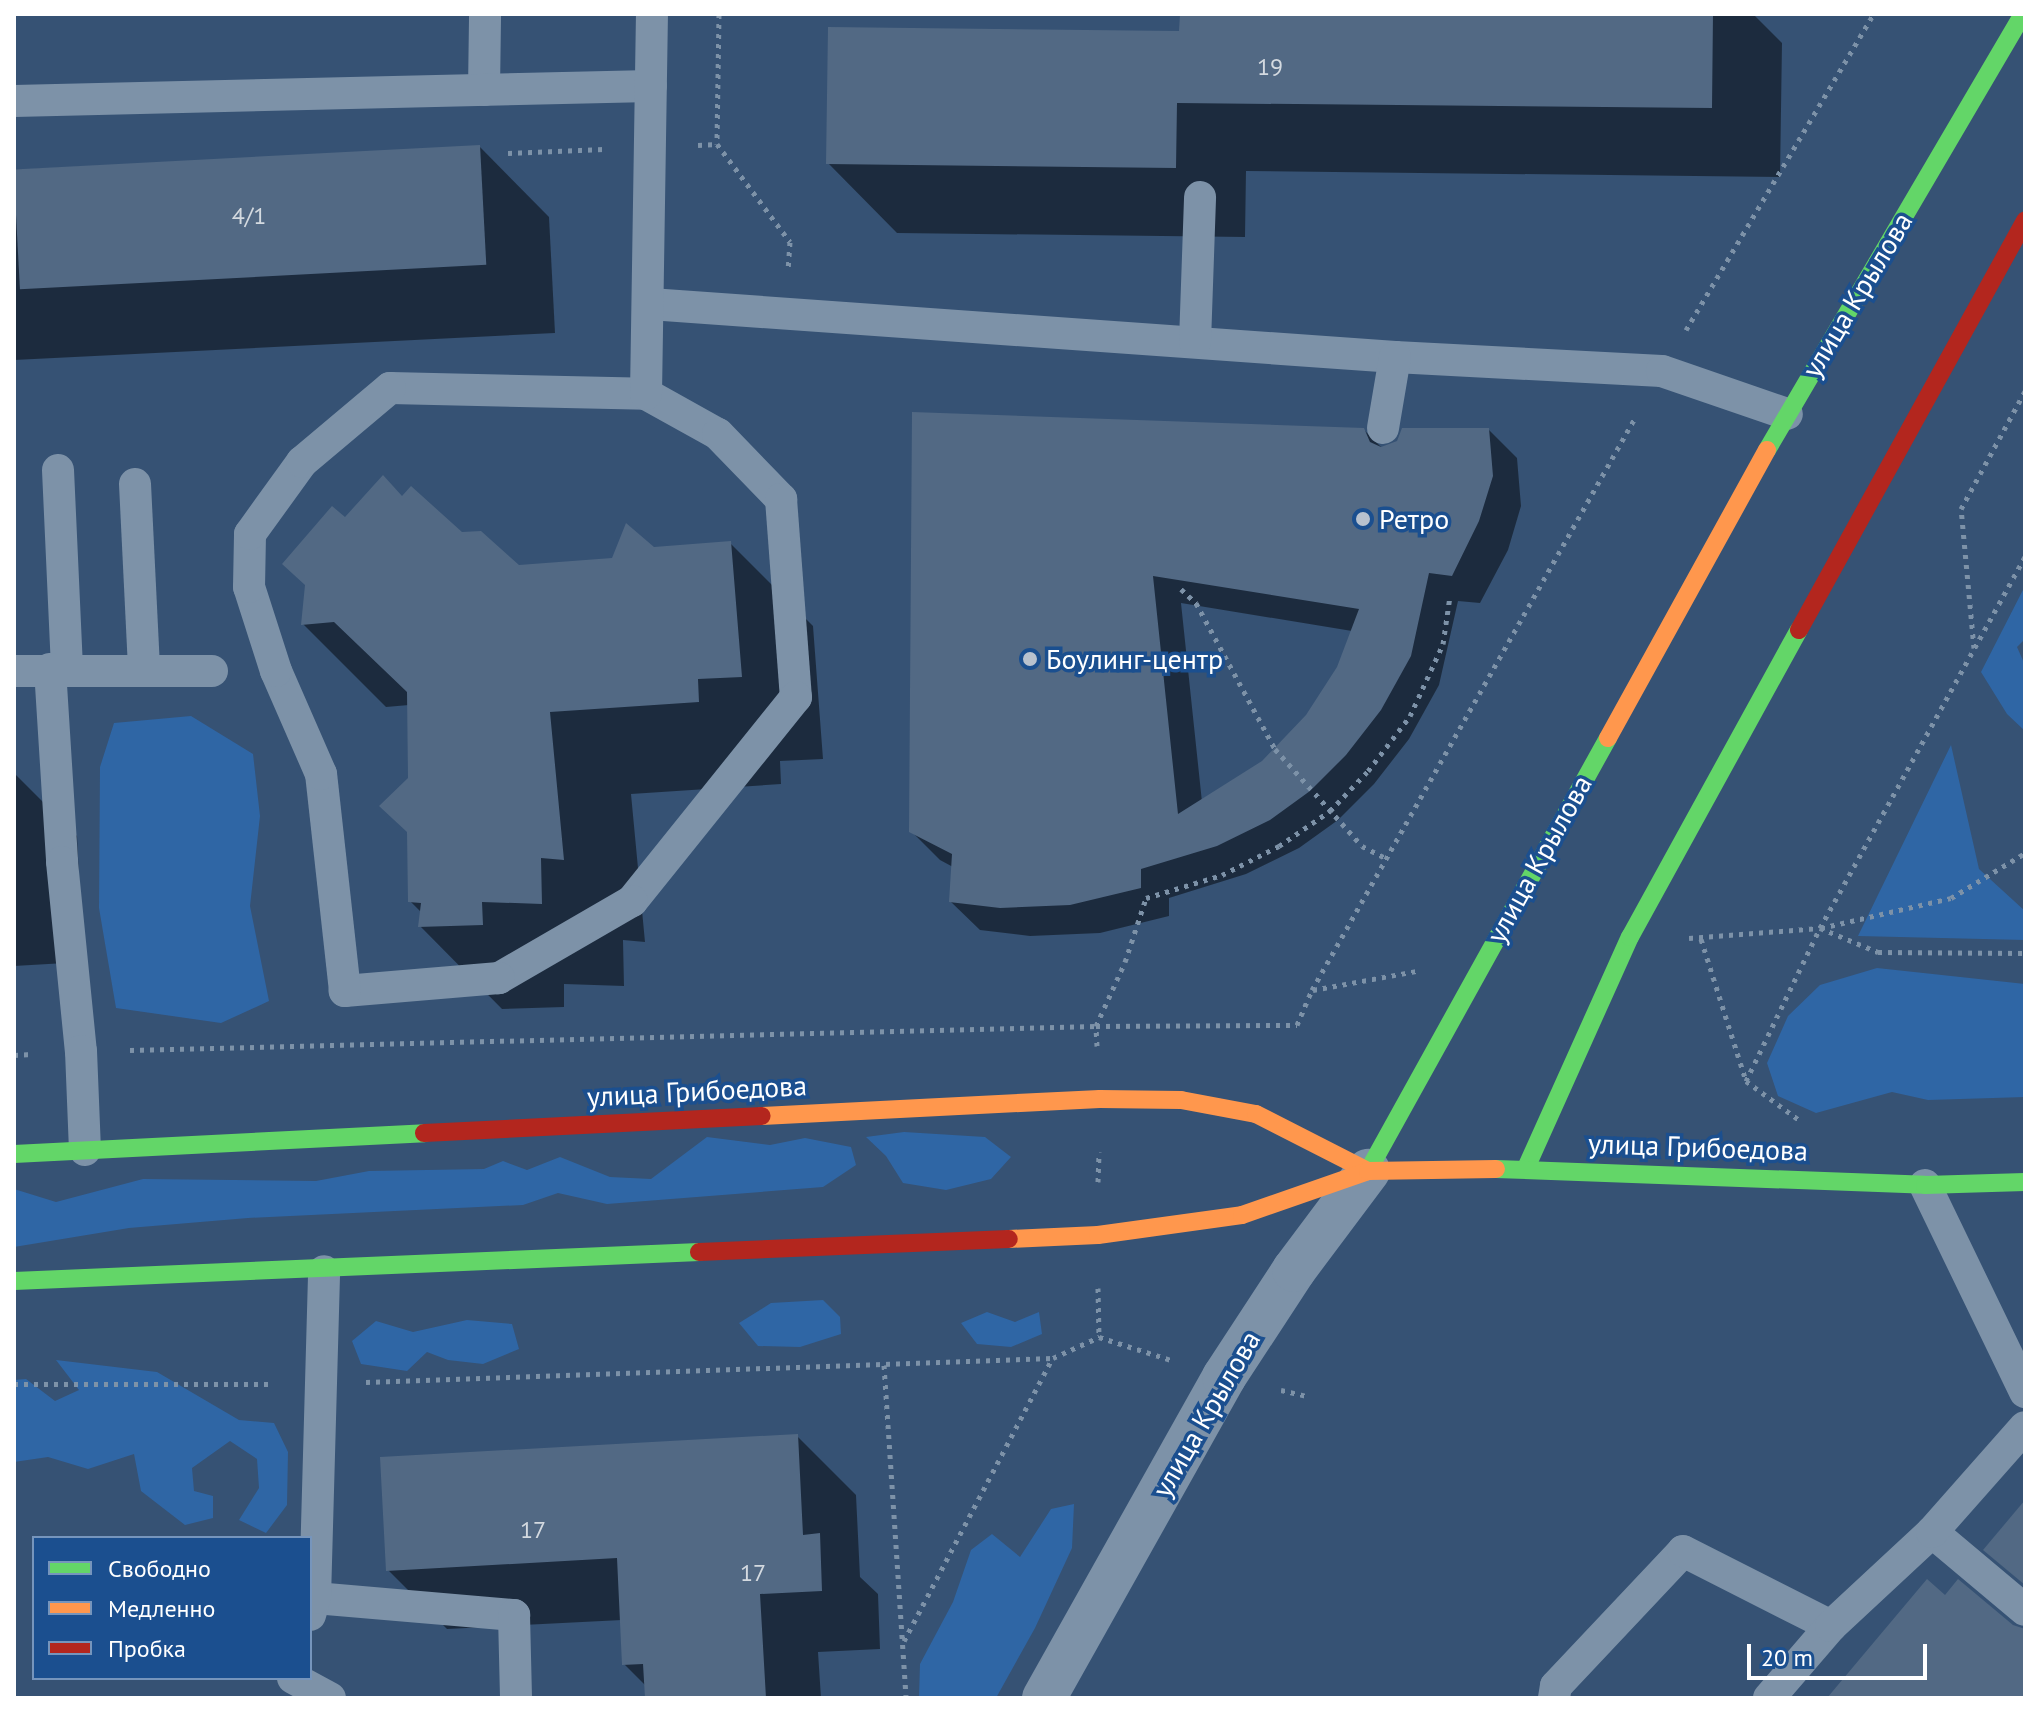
<!DOCTYPE html>
<html>
<head>
<meta charset="utf-8">
<style>
  body { margin:0 }
  #map { position:relative; width:2039px; height:1712px; overflow:hidden; background:#365274; font-family:"PT Sans",sans-serif }
  div>[style] { position:absolute }
  [style*='--x'] { left:calc(var(--x)*1px); top:calc(var(--y)*1px); width:calc(var(--w)*1px); rotate:calc(var(--a)*1deg) }
  .green>* { inset:0; background:#2f66a5 }
  .shadow>* { inset:0; background:#0007 }
  .building>* { inset:0; background:#526984; transform-origin:0 0 }
  .path>* { height:5px; margin-top:-2.5px; transform-origin:0; background:repeating-linear-gradient(90deg,#7d92a8 0 4px,transparent 0 10px) }
  .lane>* { height:32px; margin:-16px; padding:0 16px; transform-origin:16px; border-radius:16px; background:#7d92a8 }
  .street>* { height:44px; margin:-22px; padding:0 22px; transform-origin:22px; border-radius:22px; background:#7d92a8 }
  .fast>* { height:18px; margin:-9px; padding:0 9px; transform-origin:9px; border-radius:9px; background:#63d668 }
  .slow>* { height:18px; margin:-9px; padding:0 9px; transform-origin:9px; border-radius:9px; background:#ff974d }
  .jam>* { height:18px; margin:-9px; padding:0 9px; transform-origin:9px; border-radius:9px; background:#b3261e }
  .dots>* { width:22px; height:22px; translate:-50% -50%; box-sizing:border-box; border:4px solid #1b4f8f; border-radius:50% }
  span { translate:-50% -50%; white-space:nowrap; text-align:center; line-height:1.15; -webkit-text-stroke:7px #1b4f8f; paint-order:stroke }
  .number-label { font-size:24px; color:#d4dae0 }
  .number-label span { -webkit-text-stroke-width:0 }
  .street-label { font-size:28px; color:#fff }
  .poi-label { font-size:28px; color:#fff }
  .left { translate:0 -50%; text-align:left }
  .frame { position:absolute; inset:0; border:16px solid #fff; pointer-events:none }
  .legend { position:absolute; left:32px; top:1536px; width:280px; height:144px; box-sizing:border-box; background:#1b4f8f; border:2px solid #7695bc; margin:0; padding:10px 14px; list-style:none; font-size:24px; color:#fff }
  .legend li { display:flex; align-items:center; gap:16px; height:40px }
  .legend b { width:40px; border:2px solid #7695bc }
  .scale { position:absolute; left:1747px; top:1644px; width:180px; height:36px; box-sizing:border-box; border:4px solid #fff; border-top:0; padding-left:10px; font-size:24px; line-height:28px; white-space:nowrap; color:#fff; -webkit-text-stroke:6px #1b4f8f; paint-order:stroke }
</style>
</head>
<body>
<div id="map">
  <div class="green">
    <div style="clip-path:polygon(2025px 586px,2025px 639px,2017px 647px,2025px 665px,2025px 731px,2007px 714px,1981px 672px)"></div>
    <div style="clip-path:polygon(191px 716px,253px 754px,260px 816px,250px 906px,269px 1001px,221px 1023px,116px 1008px,99px 908px,100px 767px,114px 723px)"></div>
    <div style="clip-path:polygon(1951px 745px,1979px 869px,2025px 911px,2025px 940px,1858px 936px)"></div>
    <div style="clip-path:polygon(1877px 968px,2025px 984px,2025px 1097px,1928px 1100px,1892px 1092px,1816px 1113px,1778px 1096px,1767px 1063px,1788px 1016px,1820px 985px)"></div>
    <div style="clip-path:polygon(904px 1132px,985px 1137px,1011px 1157px,991px 1179px,946px 1190px,903px 1183px,886px 1156px,866px 1137px)"></div>
    <div style="clip-path:polygon(707px 1137px,770px 1145px,805px 1138px,851px 1147px,856px 1165px,823px 1187px,607px 1204px,558px 1193px,523px 1205px,248px 1218px,129px 1228px,14px 1247px,14px 1189px,56px 1202px,143px 1179px,316px 1181px,369px 1171px,484px 1169px,503px 1161px,527px 1170px,560px 1157px,610px 1177px,651px 1179px)"></div>
    <div style="clip-path:polygon(823px 1300px,840px 1317px,841px 1334px,800px 1347px,758px 1346px,739px 1323px,771px 1303px)"></div>
    <div style="clip-path:polygon(987px 1312px,1015px 1322px,1039px 1312px,1042px 1334px,1011px 1347px,977px 1344px,961px 1323px)"></div>
    <div style="clip-path:polygon(467px 1320px,512px 1324px,519px 1349px,483px 1364px,448px 1360px,427px 1352px,407px 1371px,361px 1364px,352px 1341px,376px 1321px,413px 1332px)"></div>
    <div style="clip-path:polygon(56px 1360px,157px 1372px,239px 1420px,274px 1423px,288px 1452px,287px 1505px,266px 1533px,239px 1520px,259px 1488px,257px 1459px,230px 1441px,192px 1468px,194px 1491px,213px 1496px,213px 1518px,185px 1525px,141px 1491px,134px 1454px,88px 1469px,48px 1457px,14px 1462px,14px 1380px,26px 1379px,55px 1401px,79px 1390px)"></div>
    <div style="clip-path:polygon(1074px 1504px,1072px 1548px,1035px 1628px,996px 1698px,919px 1698px,920px 1664px,953px 1602px,971px 1550px,992px 1534px,1020px 1557px,1051px 1509px)"></div>
  </div>
  <div class="shadow">
    <div style="clip-path:polygon(1182px 14px,1753px 14px,1782px 43px,1780px 177px,1246px 171px,1245px 237px,897px 233px,828px 163px,1181px 33px)"></div>
    <div style="clip-path:polygon(480px 147px,549px 217px,555px 333px,14px 360px,14px 170px)"></div>
    <div style="clip-path:polygon(evenodd,914px 414px,1364px 430px,1382px 448px,1489px 430px,1517px 458px,1521px 506px,1508px 550px,1480px 603px,1458px 601px,1439px 685px,1409px 739px,1374px 784px,1338px 820px,1299px 848px,1246px 874px,1169px 898px,1169px 916px,1100px 933px,1030px 936px,980px 930px,951px 902px,953px 867px,940px 860px,911px 831px,914px 414px,1181px 603px,1352px 631px,1338px 668px,1308px 716px,1263px 763px,1202px 802px,1181px 603px)"></div>
    <div style="clip-path:polygon(403px 498px,518px 567px,614px 560px,654px 549px,730px 543px,813px 626px,823px 759px,780px 761px,781px 784px,631px 794px,645px 942px,623px 940px,624px 986px,564px 984px,564px 1007px,502px 1009px,420px 926px,422px 913px,410px 901px,409px 705px,386px 707px,303px 624px,345px 520px)"></div>
    <div style="clip-path:polygon(14px 773px,77px 836px,83px 962px,14px 966px)"></div>
    <div style="clip-path:polygon(797px 1436px,856px 1495px,860px 1577px,878px 1594px,880px 1649px,818px 1652px,821px 1698px,647px 1698px,646px 1686px,624px 1664px,622px 1620px,447px 1629px,388px 1570px)"></div>
  </div>
  <div class="building">
    <div style="clip-path:polygon(1180px 14px,1713px 14px,1712px 108px,1177px 103px,1176px 168px,826px 164px,828px 27px,1179px 31px)"></div>
    <div style="left:480px;top:145px;width:120px;height:467px;rotate:87deg"></div>
    <div style="clip-path:polygon(evenodd,912px 412px,1364px 428px,1370px 442px,1381px 447px,1397px 441px,1402px 428px,1489px 428px,1493px 476px,1479px 521px,1452px 576px,1429px 573px,1411px 656px,1381px 710px,1346px 755px,1310px 791px,1270px 820px,1217px 846px,1141px 869px,1141px 888px,1070px 905px,1000px 908px,949px 902px,952px 854px,909px 832px,912px 412px,1153px 576px,1359px 609px,1337px 667px,1306px 715px,1262px 761px,1178px 814px,1153px 576px)"></div>
    <div style="clip-path:polygon(383px 475px,402px 496px,411px 486px,462px 532px,481px 531px,519px 565px,612px 558px,626px 523px,654px 547px,731px 541px,742px 677px,698px 679px,699px 702px,550px 712px,564px 860px,541px 858px,542px 904px,482px 902px,483px 925px,418px 927px,421px 903px,408px 902px,407px 832px,379px 806px,408px 778px,407px 692px,334px 622px,301px 625px,305px 585px,282px 564px,332px 506px,345px 517px)"></div>
    <div style="clip-path:polygon(798px 1434px,803px 1535px,820px 1533px,822px 1591px,760px 1594px,766px 1698px,645px 1698px,643px 1664px,622px 1665px,617px 1558px,386px 1571px,380px 1457px)"></div>
    <div style="clip-path:polygon(2025px 1500px,2025px 1585px,1983px 1550px)"></div>
    <div style="clip-path:polygon(1927px 1579px,1945px 1595px,1958px 1579px,2013px 1625px,2025px 1629px,2025px 1698px,1827px 1698px)"></div>
  </div>
  <div class="path">
    <div style="--x:719;--y:14;--w:130;--a:90.9"></div>
    <div style="--x:717;--y:144;--w:122;--a:53.3"></div>
    <div style="--x:790;--y:242;--w:27;--a:94"></div>
    <div style="--x:698;--y:145;--w:19;--a:-3"></div>
    <div style="--x:508;--y:153;--w:96;--a:-2.4"></div>
    <div style="--x:1686;--y:330;--w:368;--a:-59.3"></div>
    <div style="--x:1181;--y:589;--w:21;--a:43"></div>
    <div style="--x:1196;--y:603;--w:166;--a:61.6"></div>
    <div style="--x:1275;--y:749;--w:130;--a:48.1"></div>
    <div style="--x:1362;--y:846;--w:28;--a:27"></div>
    <div style="--x:1974;--y:648;--w:140;--a:-95.3"></div>
    <div style="--x:1961;--y:509;--w:134;--a:-61.5"></div>
    <div style="--x:1821;--y:928;--w:133;--a:-13"></div>
    <div style="--x:1951;--y:898;--w:87;--a:-31.3"></div>
    <div style="--x:1689;--y:938;--w:131;--a:-4.4"></div>
    <div style="--x:1820;--y:928;--w:63;--a:22.5"></div>
    <div style="--x:1878;--y:952;--w:147;--a:0.4"></div>
    <div style="--x:1701;--y:939;--w:149;--a:72.4"></div>
    <div style="--x:1746;--y:1081;--w:66;--a:36.3"></div>
    <div style="--x:1313;--y:990;--w:106;--a:-10.4"></div>
    <div style="--x:1097;--y:1046;--w:20;--a:-93"></div>
    <div style="--x:1096;--y:1026;--w:70;--a:-65.6"></div>
    <div style="--x:1125;--y:962;--w:67;--a:-71.8"></div>
    <div style="--x:1146;--y:898;--w:79;--a:-16.8"></div>
    <div style="--x:1222;--y:875;--w:64;--a:-27"></div>
    <div style="--x:1279;--y:846;--w:62;--a:-34.5"></div>
    <div style="--x:1330;--y:811;--w:55;--a:-46.5"></div>
    <div style="--x:1368;--y:771;--w:69;--a:-52.6"></div>
    <div style="--x:1410;--y:716;--w:79;--a:-65.4"></div>
    <div style="--x:1443;--y:644;--w:49;--a:-81.7"></div>
    <div style="--x:130;--y:1050;--w:966;--a:-1.42"></div>
    <div style="--x:1096;--y:1026;--w:201;--a:-0.3"></div>
    <div style="--x:1297;--y:1025;--w:38;--a:-67"></div>
    <div style="--x:1312;--y:990;--w:657;--a:-60.55"></div>
    <div style="--x:14;--y:1055;--w:18;--a:-3"></div>
    <div style="--x:1746;--y:1081;--w:170;--a:-64.2"></div>
    <div style="--x:1820;--y:928;--w:424;--a:-61.1"></div>
    <div style="--x:1098;--y:1182;--w:30;--a:-88"></div>
    <div style="--x:1098;--y:1288;--w:49;--a:88.8"></div>
    <div style="--x:884;--y:1365;--w:334;--a:86.2"></div>
    <div style="--x:366;--y:1382;--w:687;--a:-2"></div>
    <div style="--x:1053;--y:1358;--w:51;--a:-24.5"></div>
    <div style="--x:1099;--y:1337;--w:76;--a:17.7"></div>
    <div style="--x:14;--y:1384;--w:258;--a:0"></div>
    <div style="--x:1281;--y:1390;--w:27;--a:13"></div>
    <div style="--x:904;--y:1641;--w:318;--a:-62.3"></div>
  </div>
  <div class="lane">
    <div style="--x:484;--y:90;--w:76;--a:-89.2"></div>
    <div style="--x:14;--y:101;--w:637;--a:-1.35"></div>
    <div style="--x:650;--y:304;--w:747;--a:4.07"></div>
    <div style="--x:1395;--y:357;--w:267;--a:3"></div>
    <div style="--x:1662;--y:371;--w:132;--a:19"></div>
    <div style="--x:1195;--y:342;--w:145;--a:-88"></div>
    <div style="--x:390;--y:388;--w:256;--a:1.3"></div>
    <div style="--x:646;--y:394;--w:82;--a:29.1"></div>
    <div style="--x:718;--y:434;--w:91;--a:45.9"></div>
    <div style="--x:781;--y:499;--w:199;--a:85.7"></div>
    <div style="--x:796;--y:697;--w:262;--a:128.8"></div>
    <div style="--x:632;--y:901;--w:154;--a:149.9"></div>
    <div style="--x:499;--y:978;--w:155;--a:175.2"></div>
    <div style="--x:345;--y:991;--w:218;--a:-96.3"></div>
    <div style="--x:321;--y:774;--w:112;--a:-113.6"></div>
    <div style="--x:276;--y:671;--w:88;--a:-107.8"></div>
    <div style="--x:249;--y:587;--w:53;--a:-88.9"></div>
    <div style="--x:250;--y:534;--w:89;--a:-54.2"></div>
    <div style="--x:302;--y:462;--w:115;--a:-40.1"></div>
    <div style="--x:646;--y:394;--w:380;--a:-89.1"></div>
    <div style="--x:1383;--y:428;--w:72;--a:-80.4"></div>
    <div style="--x:58;--y:470;--w:200;--a:87.4"></div>
    <div style="--x:135;--y:484;--w:186;--a:87.2"></div>
    <div style="--x:50;--y:669;--w:193;--a:86.4"></div>
    <div style="--x:62;--y:862;--w:190;--a:84.3"></div>
    <div style="--x:81;--y:1051;--w:99;--a:87.7"></div>
    <div style="--x:14;--y:671;--w:198;--a:0"></div>
    <div style="--x:1925;--y:1185;--w:230;--a:64.2"></div>
    <div style="--x:1932;--y:1532;--w:121;--a:40"></div>
    <div style="--x:315;--y:1598;--w:200;--a:4.9"></div>
    <div style="--x:514;--y:1615;--w:83;--a:88.6"></div>
    <div style="--x:310;--y:1615;--w:18;--a:-74"></div>
    <div style="--x:315;--y:1598;--w:327;--a:-88.4"></div>
    <div style="--x:293;--y:1678;--w:42;--a:28.4"></div>
    <div style="--x:1554;--y:1698;--w:12;--a:-81"></div>
    <div style="--x:1556;--y:1686;--w:185;--a:-46.7"></div>
    <div style="--x:1683;--y:1551;--w:166;--a:26.9"></div>
    <div style="--x:1769;--y:1698;--w:95;--a:-49.3"></div>
    <div style="--x:1831;--y:1626;--w:138;--a:-42.9"></div>
    <div style="--x:1932;--y:1532;--w:140;--a:-48.5"></div>
  </div>
  <div class="street">
    <div style="--x:1044;--y:1698;--w:368;--a:-60.7"></div>
    <div style="--x:1224;--y:1377;--w:128;--a:-56.8"></div>
    <div style="--x:1294;--y:1270;--w:124;--a:-53.2"></div>
  </div>
  <div class="fast">
    <div style="--x:1767;--y:450;--w:506;--a:-59.58"></div>
    <div style="--x:14;--y:1154;--w:411;--a:-2.9"></div>
    <div style="--x:1526;--y:1168;--w:253;--a:-65.8"></div>
    <div style="--x:1630;--y:937;--w:350;--a:-61.2"></div>
    <div style="--x:1496;--y:1169;--w:429;--a:2.1"></div>
    <div style="--x:1925;--y:1185;--w:100;--a:-1.7"></div>
    <div style="--x:1368;--y:1171;--w:495;--a:-61"></div>
    <div style="--x:14;--y:1281;--w:686;--a:-2.42"></div>
  </div>
  <div class="slow">
    <div style="--x:1608;--y:738;--w:329;--a:-61.1"></div>
    <div style="--x:762;--y:1116;--w:338;--a:-2.9"></div>
    <div style="--x:1100;--y:1099;--w:81;--a:0.7"></div>
    <div style="--x:1181;--y:1100;--w:76;--a:10.6"></div>
    <div style="--x:1256;--y:1114;--w:126;--a:27"></div>
    <div style="--x:1009;--y:1239;--w:89;--a:-2.6"></div>
    <div style="--x:1098;--y:1235;--w:145;--a:-7.9"></div>
    <div style="--x:1242;--y:1215;--w:133;--a:-19.2"></div>
    <div style="--x:1368;--y:1171;--w:128;--a:-0.9"></div>
  </div>
  <div class="jam">
    <div style="--x:1799;--y:630;--w:468;--a:-61.1"></div>
    <div style="--x:424;--y:1133;--w:338;--a:-2.9"></div>
    <div style="--x:699;--y:1252;--w:310;--a:-2.4"></div>
  </div>
  <div class="dots">
    <div style="left:1363px;top:519px;background:#b9c2ce"></div>
    <div style="left:1030px;top:659px;background:#b9c2ce"></div>
  </div>
  <div class="number-label">
    <span style="left:1270px;top:67px">19</span>
    <span style="left:249px;top:216px">4/1</span>
    <span style="left:533px;top:1530px">17</span>
    <span style="left:753px;top:1573px">17</span>
  </div>
  <div class="street-label">
    <span style="left:1857px;top:295px;rotate:-59deg">улица Крылова</span>
    <span style="left:1539px;top:859px;rotate:-61deg">улица Крылова</span>
    <span style="left:697px;top:1091px;rotate:-3deg">улица Грибоедова</span>
    <span style="left:1698px;top:1147px;rotate:2deg">улица Грибоедова</span>
    <span style="left:1206px;top:1414px;rotate:-60deg">улица Крылова</span>
  </div>
  <div class="poi-label">
    <span class="left" style="left:1379px;top:519px">Ретро</span>
    <span class="left" style="left:1046px;top:659px">Боулинг-центр</span>
  </div>
  <div class="frame"></div>
  <ul class="legend">
  <li><b style="height:10px;background:#63d668"></b>Свободно</li>
  <li><b style="height:10px;background:#ff974d"></b>Медленно</li>
  <li><b style="height:10px;background:#b3261e"></b>Пробка</li>
  </ul>
  <div class="scale">20 m</div>
</div>
</body>
</html>
